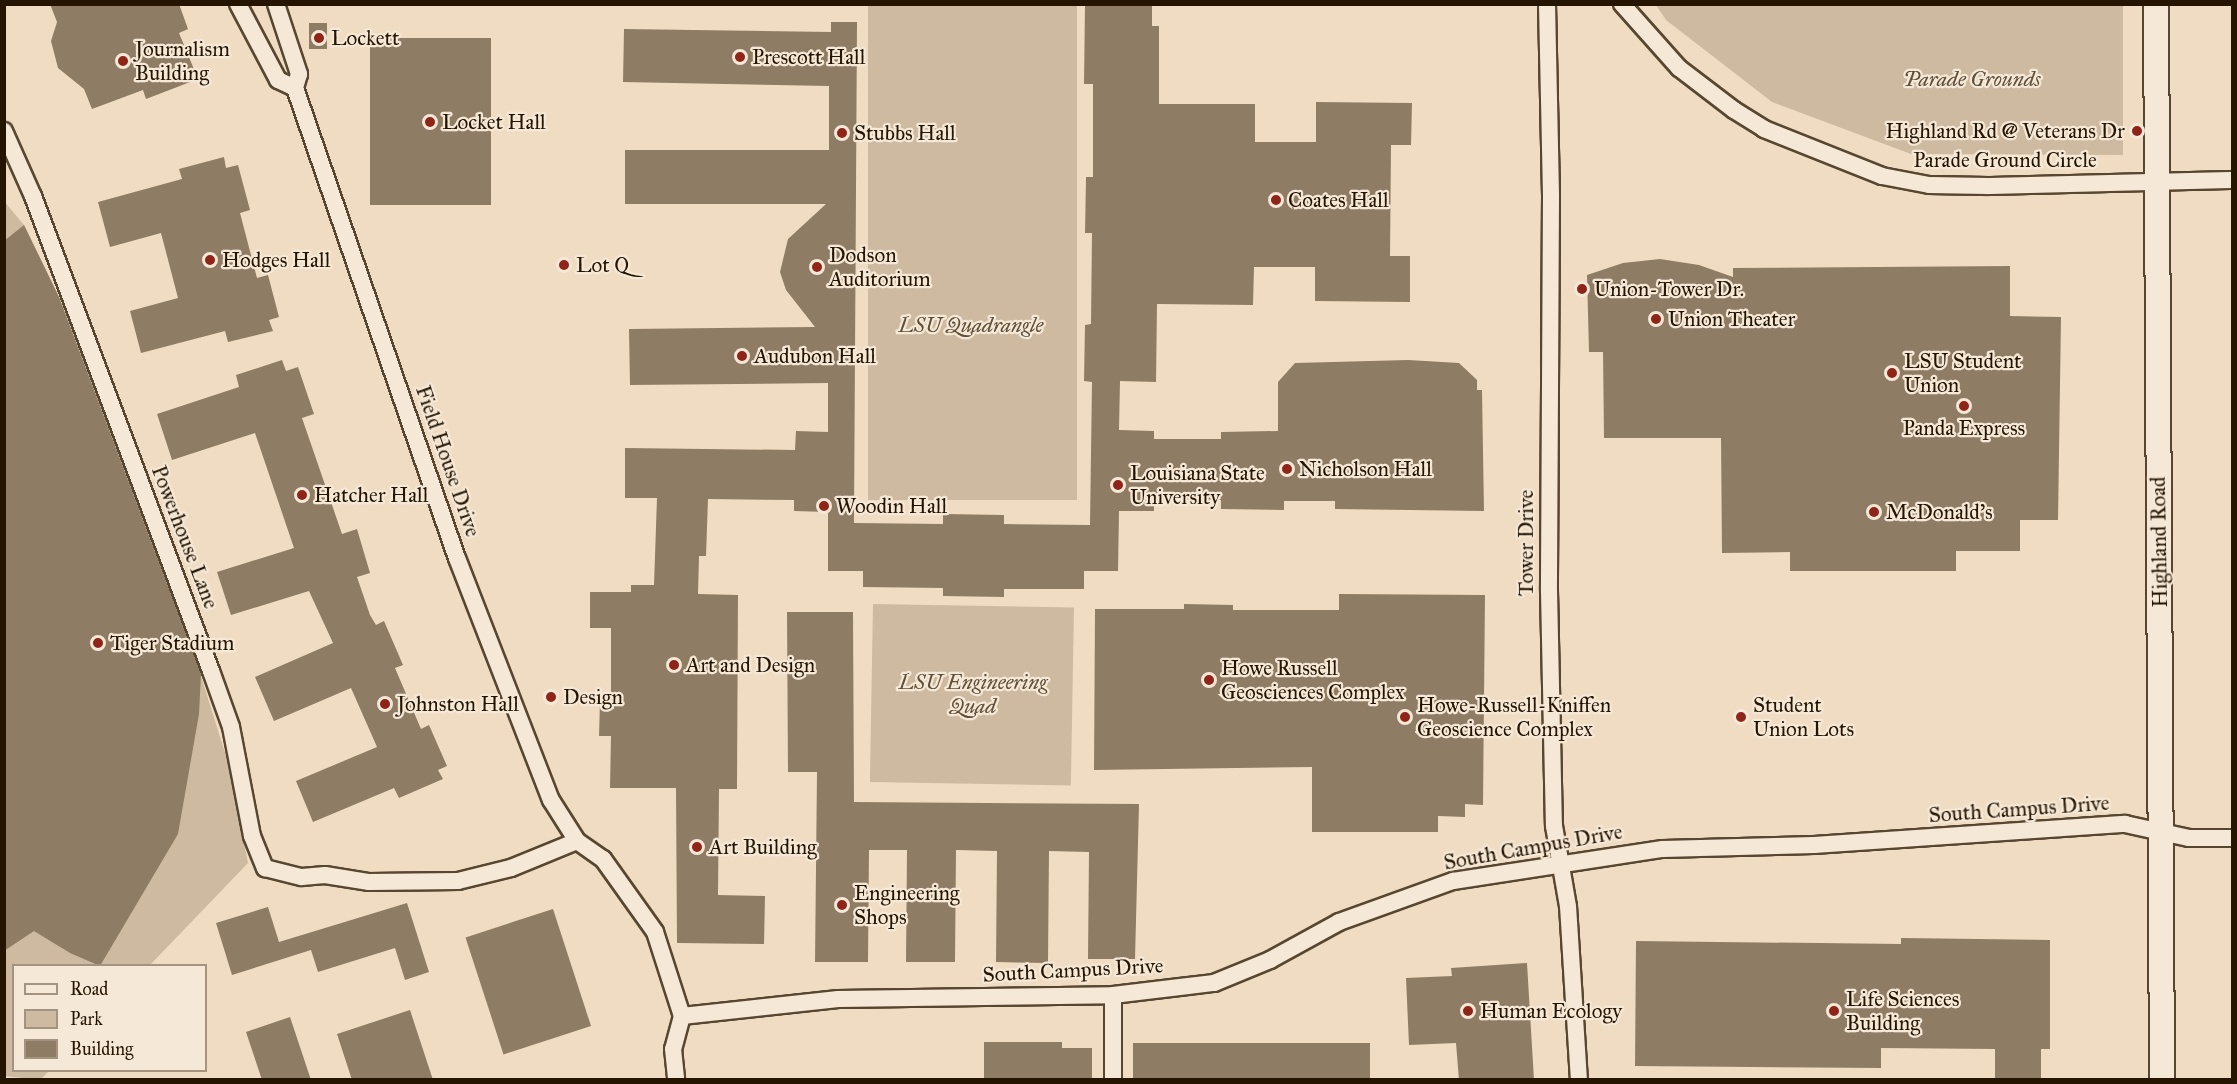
<!DOCTYPE html>
<html>
<head>
<meta charset="utf-8">
<style>
  body { margin:0 }
  #map { position:relative; width:2237px; height:1084px; overflow:hidden; background:#f0dcc2; font-family:"IM FELL Great Primer",serif }
  div>[style] { position:absolute }
  [style*='--x'] { left:calc(var(--x)*1px); top:calc(var(--y)*1px); width:calc(var(--w)*1px); rotate:calc(var(--a)*1deg) }
  .green>* { inset:0; background:#cdbaa1; transform-origin:0 0 }
  .building>* { inset:0; background:#8f7c65; transform-origin:0 0 }
  .roads { filter:drop-shadow(2px 0 #584730) drop-shadow(-2px 0 #584730) drop-shadow(0 2px #584730) drop-shadow(0 -2px #584730) }
  .street>* { height:16px; margin:-8px; padding:0 8px; transform-origin:8px; border-radius:8px; background:#f5e8d7 }
  .secondary>* { height:24px; margin:-12px; padding:0 12px; transform-origin:12px; border-radius:12px; background:#f5e8d7 }
  .dots>* { width:16px; height:16px; translate:-50% -50%; box-sizing:border-box; border:3px solid #f5e8d7; border-radius:50% }
  span { translate:-50% -50%; white-space:nowrap; text-align:center; line-height:1.15; -webkit-text-stroke:4.5px #f5e8d7; paint-order:stroke }
  .poi-label { font-size:21px; color:#251500 }
  .left { translate:0 -50%; text-align:left }
  .right { translate:-100% -50%; text-align:right }
  .park-label { font-size:21px; color:#604f38; font-style:italic }
  .street-label { font-size:21px; color:#251500 }
  .frame { position:absolute; inset:0; border:6px solid #251500; pointer-events:none }
  .legend { position:absolute; left:12px; top:964px; width:195px; height:108px; box-sizing:border-box; background:#f5e8d7; border:2px solid #a29481; margin:0; padding:8px 10px; list-style:none; font-size:18px; color:#251500 }
  .legend li { display:flex; align-items:center; gap:12px; height:30px }
  .legend b { width:30px; border:2px solid #a29481 }
</style>
</head>
<body>
<div id="map">
  <div class="green">
    <div style="left:868px;top:5px;width:209px;height:495px"></div>
    <div style="clip-path:polygon(1656px 5px,2123px 5px,2123px 155px,1911px 154px,1772px 102px,1666px 20px)"></div>
    <div style="clip-path:polygon(4px 201px,24px 225px,59px 297px,172px 584px,227px 759px,248px 863px,150px 965px,14px 966px,14px 1070px,49px 1071px,40px 1080px,4px 1076px)"></div>
    <div style="left:873px;top:604px;width:201px;height:178px;rotate:1deg"></div>
  </div>
  <div class="building">
    <div style="clip-path:polygon(50px 4px,179px 4px,188px 29px,179px 33px,198px 79px,146px 99px,143px 90px,92px 109px,84px 89px,58px 68px,51px 41px,57px 22px)"></div>
    <div style="clip-path:polygon(1085px 4px,1152px 4px,1152px 26px,1159px 26px,1159px 104px,1255px 104px,1255px 142px,1316px 142px,1316px 102px,1412px 103px,1411px 145px,1391px 145px,1390px 256px,1410px 256px,1410px 302px,1315px 301px,1315px 267px,1254px 267px,1253px 305px,1157px 304px,1156px 382px,1120px 381px,1119px 430px,1154px 431px,1154px 439px,1221px 439px,1221px 432px,1278px 431px,1278px 382px,1295px 363px,1408px 360px,1459px 363px,1477px 380px,1477px 390px,1482px 390px,1484px 511px,1335px 509px,1335px 501px,1284px 501px,1284px 510px,1221px 509px,1221px 500px,1154px 499px,1154px 511px,1119px 511px,1118px 571px,1084px 571px,1084px 589px,1004px 589px,1004px 597px,943px 596px,943px 588px,863px 587px,863px 571px,828px 571px,828px 512px,794px 511px,794px 500px,708px 499px,706px 556px,699px 556px,698px 594px,738px 595px,737px 789px,719px 789px,718px 895px,765px 896px,764px 944px,677px 943px,676px 788px,610px 788px,611px 736px,599px 736px,600px 701px,611px 701px,611px 628px,590px 628px,590px 592px,631px 592px,631px 585px,654px 585px,657px 498px,625px 498px,625px 448px,795px 450px,796px 431px,828px 432px,828px 383px,630px 385px,629px 329px,815px 327px,786px 290px,780px 272px,788px 239px,826px 204px,625px 204px,625px 150px,829px 150px,829px 86px,623px 82px,624px 29px,831px 32px,831px 22px,857px 22px,854px 523px,943px 524px,943px 514px,1004px 515px,1004px 524px,1090px 525px,1092px 382px,1084px 381px,1085px 325px,1091px 324px,1092px 233px,1085px 233px,1086px 177px,1093px 177px,1093px 84px,1084px 84px)"></div>
    <div style="left:309px;top:23px;width:18px;height:26px"></div>
    <div style="left:370px;top:38px;width:121px;height:167px"></div>
    <div style="clip-path:polygon(224px 157px,226px 168px,238px 165px,250px 210px,240px 213px,257px 278px,268px 275px,279px 317px,269px 320px,273px 331px,228px 342px,225px 331px,141px 353px,130px 311px,178px 298px,161px 233px,110px 247px,98px 202px,182px 179px,179px 169px)"></div>
    <div style="clip-path:polygon(24px 225px,59px 297px,201px 674px,199px 714px,178px 834px,100px 966px,70px 953px,34px 931px,4px 951px,4px 241px)"></div>
    <div style="clip-path:polygon(1660px 259px,1699px 265px,1733px 277px,1733px 268px,2010px 266px,2010px 316px,2061px 317px,2058px 520px,2020px 520px,2020px 551px,1956px 551px,1956px 571px,1790px 571px,1790px 552px,1722px 553px,1721px 438px,1604px 438px,1603px 352px,1589px 352px,1587px 275px,1623px 263px)"></div>
    <div style="clip-path:polygon(282px 360px,286px 371px,298px 367px,314px 414px,302px 418px,342px 534px,357px 529px,370px 573px,357px 577px,370px 615px,376px 625px,384px 621px,403px 665px,395px 668px,421px 729px,429px 725px,447px 766px,438px 770px,443px 779px,399px 798px,394px 788px,313px 822px,296px 781px,377px 747px,351px 688px,274px 721px,255px 677px,333px 643px,309px 591px,231px 615px,217px 572px,294px 548px,255px 433px,172px 460px,157px 414px,239px 387px,236px 375px)"></div>
    <div style="clip-path:polygon(1339px 594px,1485px 595px,1483px 805px,1465px 804px,1465px 817px,1438px 816px,1438px 832px,1312px 832px,1312px 767px,1094px 770px,1095px 609px,1184px 609px,1184px 604px,1233px 605px,1233px 610px,1339px 610px)"></div>
    <div style="clip-path:polygon(787px 612px,853px 612px,854px 802px,1139px 804px,1135px 959px,1088px 959px,1089px 852px,1049px 851px,1048px 963px,996px 962px,997px 851px,956px 850px,955px 962px,906px 962px,907px 850px,869px 850px,868px 962px,815px 962px,817px 772px,788px 772px)"></div>
    <div style="clip-path:polygon(407px 903px,429px 972px,405px 980px,395px 948px,318px 972px,311px 950px,232px 975px,216px 923px,268px 907px,279px 942px)"></div>
    <div style="left:553px;top:909px;width:123px;height:92px;rotate:72deg"></div>
    <div style="clip-path:polygon(1901px 938px,2050px 940px,2050px 1049px,2041px 1049px,2041px 1080px,1995px 1080px,1995px 1049px,1881px 1048px,1881px 1068px,1635px 1066px,1636px 941px,1901px 944px)"></div>
    <div style="clip-path:polygon(1527px 963px,1534px 1080px,1459px 1080px,1456px 1043px,1409px 1045px,1406px 978px,1452px 976px,1451px 968px)"></div>
    <div style="clip-path:polygon(410px 1010px,433px 1080px,352px 1080px,337px 1034px)"></div>
    <div style="clip-path:polygon(290px 1017px,311px 1080px,262px 1080px,246px 1032px)"></div>
    <div style="clip-path:polygon(984px 1042px,1062px 1042px,1062px 1048px,1092px 1048px,1092px 1080px,984px 1080px)"></div>
    <div style="left:1133px;top:1043px;width:237px;height:37px"></div>
  </div>
  <div class="roads">
    <div class="street">
      <div style="--x:238;--y:4;--w:86;--a:62.2"></div>
      <div style="--x:278;--y:80;--w:19;--a:25"></div>
      <div style="--x:276;--y:4;--w:74;--a:71.8"></div>
      <div style="--x:299;--y:74;--w:15;--a:106"></div>
      <div style="--x:295;--y:88;--w:497;--a:71"></div>
      <div style="--x:457;--y:558;--w:260;--a:68.8"></div>
      <div style="--x:551;--y:800;--w:49;--a:57.6"></div>
      <div style="--x:577;--y:841;--w:32;--a:35"></div>
      <div style="--x:603;--y:859;--w:90;--a:54.5"></div>
      <div style="--x:655;--y:932;--w:88;--a:72.2"></div>
      <div style="--x:682;--y:1016;--w:34;--a:105"></div>
      <div style="--x:673;--y:1049;--w:31;--a:84"></div>
      <div style="--x:1547;--y:4;--w:192;--a:88.8"></div>
      <div style="--x:1551;--y:196;--w:395;--a:90.3"></div>
      <div style="--x:1549;--y:591;--w:235;--a:88.8"></div>
      <div style="--x:1554;--y:826;--w:81;--a:80.1"></div>
      <div style="--x:1568;--y:906;--w:174;--a:86.4"></div>
      <div style="--x:1622;--y:4;--w:86;--a:48.3"></div>
      <div style="--x:1679;--y:68;--w:69;--a:37.4"></div>
      <div style="--x:1734;--y:110;--w:36;--a:32"></div>
      <div style="--x:1764;--y:129;--w:127;--a:21.7"></div>
      <div style="--x:1882;--y:176;--w:48;--a:10.8"></div>
      <div style="--x:1929;--y:185;--w:59;--a:1"></div>
      <div style="--x:1988;--y:186;--w:244;--a:-1.4"></div>
      <div style="--x:4;--y:131;--w:71;--a:66"></div>
      <div style="--x:33;--y:196;--w:507;--a:69.46"></div>
      <div style="--x:211;--y:671;--w:59;--a:70.3"></div>
      <div style="--x:231;--y:727;--w:111;--a:79.1"></div>
      <div style="--x:252;--y:836;--w:35;--a:68"></div>
      <div style="--x:265;--y:868;--w:38;--a:14"></div>
      <div style="--x:302;--y:877;--w:23;--a:-5"></div>
      <div style="--x:325;--y:875;--w:45;--a:9"></div>
      <div style="--x:369;--y:882;--w:89;--a:-0.6"></div>
      <div style="--x:458;--y:881;--w:55;--a:-13.8"></div>
      <div style="--x:511;--y:868;--w:71;--a:-22.2"></div>
      <div style="--x:1113;--y:995;--w:85;--a:90"></div>
      <div style="--x:682;--y:1016;--w:157;--a:-6.2"></div>
      <div style="--x:838;--y:999;--w:275;--a:-0.8"></div>
      <div style="--x:1113;--y:995;--w:102;--a:-6.8"></div>
      <div style="--x:1214;--y:983;--w:61;--a:-22.3"></div>
      <div style="--x:1270;--y:960;--w:79;--a:-28.8"></div>
      <div style="--x:1339;--y:922;--w:121;--a:-19.8"></div>
      <div style="--x:1453;--y:881;--w:212;--a:-8.7"></div>
      <div style="--x:1663;--y:849;--w:151;--a:-1.5"></div>
      <div style="--x:1814;--y:845;--w:312;--a:-3.9"></div>
      <div style="--x:2125;--y:824;--w:66;--a:12.3"></div>
      <div style="--x:2189;--y:838;--w:43;--a:0"></div>
    </div>
    <div class="secondary">
      <div style="--x:2156;--y:4;--w:1076;--a:89.68"></div>
    </div>
  </div>
  <div class="dots">
    <div style="left:319px;top:38px;background:#8f2418"></div>
    <div style="left:740px;top:57px;background:#8f2418"></div>
    <div style="left:123px;top:61px;background:#8f2418"></div>
    <div style="left:430px;top:122px;background:#8f2418"></div>
    <div style="left:2137px;top:131px;background:#8f2418"></div>
    <div style="left:842px;top:133px;background:#8f2418"></div>
    <div style="left:1276px;top:200px;background:#8f2418"></div>
    <div style="left:210px;top:260px;background:#8f2418"></div>
    <div style="left:564px;top:265px;background:#8f2418"></div>
    <div style="left:817px;top:267px;background:#8f2418"></div>
    <div style="left:1582px;top:289px;background:#8f2418"></div>
    <div style="left:1656px;top:319px;background:#8f2418"></div>
    <div style="left:742px;top:356px;background:#8f2418"></div>
    <div style="left:1892px;top:373px;background:#8f2418"></div>
    <div style="left:1964px;top:406px;background:#8f2418"></div>
    <div style="left:1287px;top:469px;background:#8f2418"></div>
    <div style="left:1118px;top:485px;background:#8f2418"></div>
    <div style="left:302px;top:495px;background:#8f2418"></div>
    <div style="left:824px;top:506px;background:#8f2418"></div>
    <div style="left:1874px;top:512px;background:#8f2418"></div>
    <div style="left:98px;top:643px;background:#8f2418"></div>
    <div style="left:674px;top:665px;background:#8f2418"></div>
    <div style="left:1209px;top:680px;background:#8f2418"></div>
    <div style="left:551px;top:697px;background:#8f2418"></div>
    <div style="left:385px;top:704px;background:#8f2418"></div>
    <div style="left:1405px;top:717px;background:#8f2418"></div>
    <div style="left:1741px;top:717px;background:#8f2418"></div>
    <div style="left:697px;top:847px;background:#8f2418"></div>
    <div style="left:842px;top:905px;background:#8f2418"></div>
    <div style="left:1468px;top:1011px;background:#8f2418"></div>
    <div style="left:1834px;top:1011px;background:#8f2418"></div>
  </div>
  <div class="poi-label">
    <span class="left" style="left:331px;top:38px">Lockett</span>
    <span class="left" style="left:135px;top:61px">Journalism<br>Building</span>
    <span class="left" style="left:752px;top:57px">Prescott Hall</span>
    <span class="left" style="left:442px;top:122px">Locket Hall</span>
    <span class="right" style="left:2125px;top:131px">Highland Rd @ Veterans Dr</span>
    <span class="left" style="left:854px;top:133px">Stubbs Hall</span>
    <span class="left" style="left:1288px;top:200px">Coates Hall</span>
    <span class="left" style="left:829px;top:267px">Dodson<br>Auditorium</span>
    <span class="left" style="left:222px;top:260px">Hodges Hall</span>
    <span class="left" style="left:576px;top:265px">Lot Q</span>
    <span class="left" style="left:1594px;top:289px">Union-Tower Dr.</span>
    <span class="left" style="left:1668px;top:319px">Union Theater</span>
    <span class="left" style="left:754px;top:356px">Audubon Hall</span>
    <span class="left" style="left:1904px;top:373px">LSU Student<br>Union</span>
    <span style="left:1964px;top:428px">Panda Express</span>
    <span class="left" style="left:1299px;top:469px">Nicholson Hall</span>
    <span class="left" style="left:1130px;top:485px">Louisiana State<br>University</span>
    <span class="left" style="left:314px;top:495px">Hatcher Hall</span>
    <span class="left" style="left:836px;top:506px">Woodin Hall</span>
    <span class="left" style="left:1886px;top:512px">McDonald's</span>
    <span class="left" style="left:110px;top:643px">Tiger Stadium</span>
    <span class="left" style="left:686px;top:665px">Art and Design</span>
    <span class="left" style="left:1221px;top:680px">Howe Russell<br>Geosciences Complex</span>
    <span class="left" style="left:563px;top:697px">Design</span>
    <span class="left" style="left:397px;top:704px">Johnston Hall</span>
    <span class="left" style="left:1417px;top:717px">Howe-Russell-Kniffen<br>Geoscience Complex</span>
    <span class="left" style="left:1753px;top:717px">Student<br>Union Lots</span>
    <span class="left" style="left:709px;top:847px">Art Building</span>
    <span class="left" style="left:854px;top:905px">Engineering<br>Shops</span>
    <span class="left" style="left:1846px;top:1011px">Life Sciences<br>Building</span>
    <span class="left" style="left:1480px;top:1011px">Human Ecology</span>
  </div>
  <div class="park-label">
    <span style="left:1972px;top:79px">Parade Grounds</span>
    <span style="left:971px;top:325px">LSU Quadrangle</span>
    <span style="left:973px;top:694px">LSU Engineering<br>Quad</span>
  </div>
  <div class="street-label">
    <span style="left:2005px;top:160px">Parade Ground Circle</span>
    <span style="left:448px;top:461px;rotate:71deg">Field House Drive</span>
    <span style="left:185px;top:537px;rotate:69deg">Powerhouse Lane</span>
    <span style="left:2159px;top:542px;rotate:-91deg">Highland Road</span>
    <span style="left:1526px;top:543px;rotate:-90deg">Tower Drive</span>
    <span style="left:2019px;top:809px;rotate:-4deg">South Campus Drive</span>
    <span style="left:1533px;top:847px;rotate:-10deg">South Campus Drive</span>
    <span style="left:1073px;top:970px;rotate:-3deg">South Campus Drive</span>
  </div>
  <div class="frame"></div>
  <ul class="legend">
  <li><b style="height:8px;background:#f5e8d7"></b>Road</li>
  <li><b style="height:16px;background:#cdbaa1"></b>Park</li>
  <li><b style="height:16px;background:#8f7c65"></b>Building</li>
  </ul>
</div>
</body>
</html>
